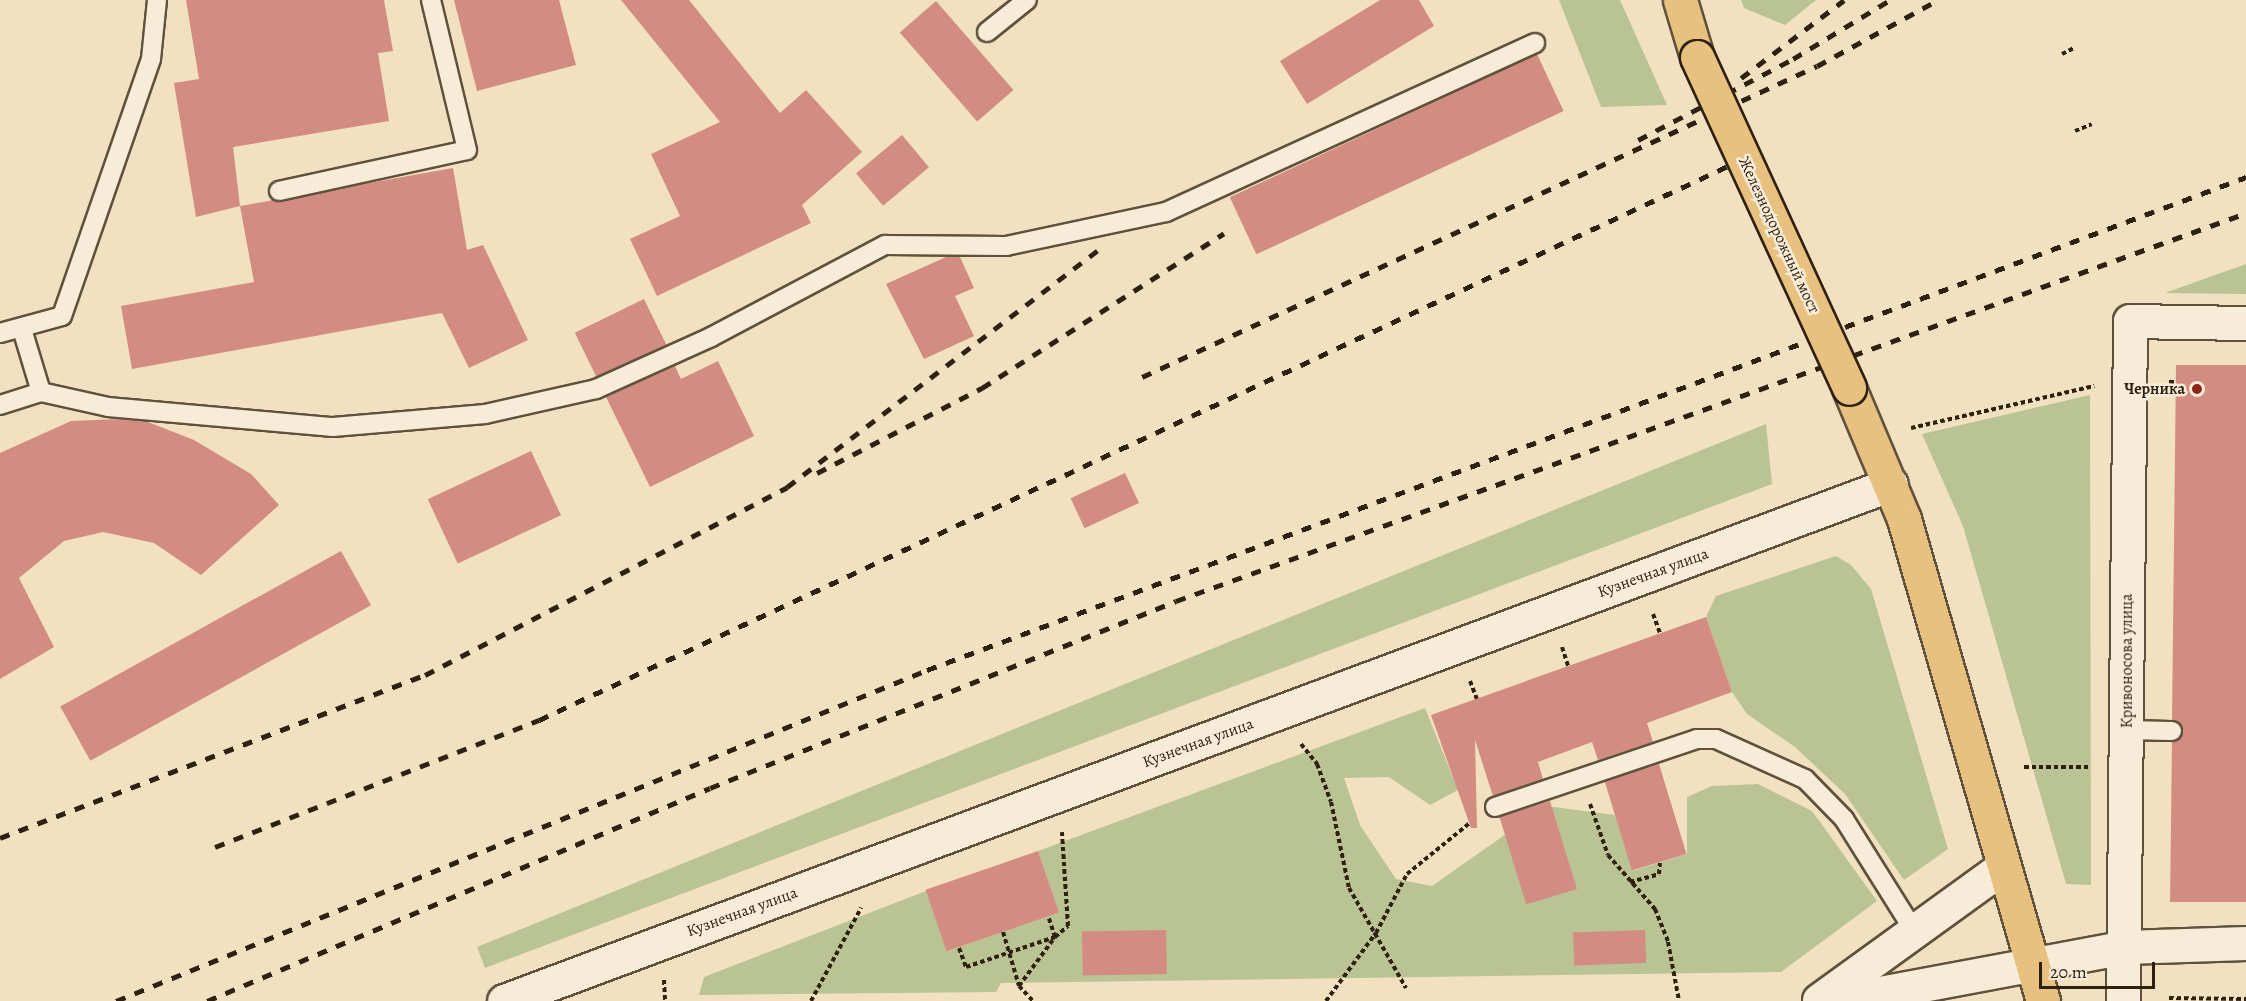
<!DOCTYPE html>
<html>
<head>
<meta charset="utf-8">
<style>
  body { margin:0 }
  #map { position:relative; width:2246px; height:1001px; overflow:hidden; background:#f1e1c1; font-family:Alegreya,serif }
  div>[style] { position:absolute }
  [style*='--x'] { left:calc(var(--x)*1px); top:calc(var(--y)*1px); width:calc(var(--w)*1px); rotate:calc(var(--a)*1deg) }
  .green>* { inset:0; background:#b9c393 }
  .building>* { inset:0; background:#d28c81; transform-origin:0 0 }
  .path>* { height:4px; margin-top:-2px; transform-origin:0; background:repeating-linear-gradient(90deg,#2e2110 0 4.5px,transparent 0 7.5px) }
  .roads { filter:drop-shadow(2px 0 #5f513c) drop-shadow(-2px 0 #5f513c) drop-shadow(0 2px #5f513c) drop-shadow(0 -2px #5f513c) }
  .service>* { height:18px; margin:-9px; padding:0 9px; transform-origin:9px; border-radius:9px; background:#f6ecd7 }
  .minor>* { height:33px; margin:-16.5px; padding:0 16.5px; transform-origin:16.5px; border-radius:16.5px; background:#f6ecd7 }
  .primary>* { height:33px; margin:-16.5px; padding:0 16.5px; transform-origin:16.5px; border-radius:16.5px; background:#e8c080 }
  .rail>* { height:4.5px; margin-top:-2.25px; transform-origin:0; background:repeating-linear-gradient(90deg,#2e2110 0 10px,transparent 0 20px) }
  .bridges { filter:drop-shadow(2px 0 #2e2110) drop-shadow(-2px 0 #2e2110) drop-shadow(0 2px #2e2110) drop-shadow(0 -2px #2e2110) }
  .primary-bridge>* { height:33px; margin:-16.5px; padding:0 16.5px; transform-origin:16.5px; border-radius:16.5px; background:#e8c080 }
  .dots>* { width:16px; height:16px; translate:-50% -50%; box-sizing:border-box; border:3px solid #f6ecd7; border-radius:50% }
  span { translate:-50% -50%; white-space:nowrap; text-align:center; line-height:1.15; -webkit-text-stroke:5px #f6ecd7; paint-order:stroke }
  .street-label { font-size:16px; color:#2e2110 }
  .poi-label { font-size:16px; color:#2e2110; font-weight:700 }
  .right { translate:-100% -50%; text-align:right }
  .scale { position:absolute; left:2039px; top:962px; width:116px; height:27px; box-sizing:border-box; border:3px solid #2e2110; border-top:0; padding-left:8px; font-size:18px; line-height:21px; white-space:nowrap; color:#2e2110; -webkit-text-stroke:4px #f6ecd7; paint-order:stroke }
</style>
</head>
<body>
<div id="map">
  <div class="green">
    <div style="clip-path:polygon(1559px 0,1620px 0,1667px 105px,1601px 107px)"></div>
    <div style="clip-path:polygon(1741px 0,1816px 0,1785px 25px,1744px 8px)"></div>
    <div style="clip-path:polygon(2246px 264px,2246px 294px,2165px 293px)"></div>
    <div style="clip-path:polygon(2090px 395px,2091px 885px,2066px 884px,1963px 526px,1922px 434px)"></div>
    <div style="clip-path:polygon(1766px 424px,1772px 484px,485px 968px,477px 947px)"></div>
    <div style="clip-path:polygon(1836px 556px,1851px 565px,1871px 589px,1948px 849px,1904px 880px,1845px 794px,1795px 747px,1747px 714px,1732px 692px,1706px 617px,1716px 596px)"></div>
    <div style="clip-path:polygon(1425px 708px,1458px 790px,1430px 805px,1389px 777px,1344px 778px,1360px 825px,1396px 879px,1432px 886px,1546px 806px,1615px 815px,1633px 871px,1687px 854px,1687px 797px,1712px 786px,1758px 784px,1812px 811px,1877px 901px,1781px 972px,1001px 983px,996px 992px,699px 995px,704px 977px,926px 891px,948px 951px,1059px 912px,1038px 851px)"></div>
  </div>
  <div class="building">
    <div style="clip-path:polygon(186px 0,384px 0,393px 51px,378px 53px,389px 121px,233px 147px,240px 206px,196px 217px,174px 83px,199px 79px)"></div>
    <div style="clip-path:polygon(454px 0,559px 0,576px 65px,477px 91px)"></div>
    <div style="clip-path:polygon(621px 0,689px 0,780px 113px,806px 90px,862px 152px,802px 205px,811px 223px,657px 296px,630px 239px,680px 216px,651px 154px,720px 122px)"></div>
    <div style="clip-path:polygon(1380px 0,1419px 0,1434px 26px,1307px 104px,1280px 61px)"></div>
    <div style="left:936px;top:1px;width:118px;height:48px;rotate:49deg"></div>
    <div style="left:1537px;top:54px;width:63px;height:339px;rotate:65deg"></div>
    <div style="left:902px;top:135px;width:42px;height:60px;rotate:50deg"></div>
    <div style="clip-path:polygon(453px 168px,467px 250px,483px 245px,528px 340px,469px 368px,442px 313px,132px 369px,121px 306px,254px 282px,240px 206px)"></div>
    <div style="clip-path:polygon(946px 257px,960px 257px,974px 288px,955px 296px,974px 336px,924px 359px,886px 284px)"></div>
    <div style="left:644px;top:299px;width:51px;height:77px;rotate:64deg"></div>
    <div style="clip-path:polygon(718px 361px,754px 436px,650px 487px,606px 397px,675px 366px,681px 379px)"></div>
    <div style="clip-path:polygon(2176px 365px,2246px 365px,2246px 902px,2170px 902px,2172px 742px,2183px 731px,2172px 720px)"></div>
    <div style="clip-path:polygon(119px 419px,148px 422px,194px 440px,251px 474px,279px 505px,201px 575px,154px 543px,103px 532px,64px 541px,19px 578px,54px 647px,0 679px,0 453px,71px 421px)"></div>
    <div style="left:531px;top:451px;width:71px;height:114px;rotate:65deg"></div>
    <div style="left:1125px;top:473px;width:33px;height:60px;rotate:65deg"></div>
    <div style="left:341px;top:551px;width:62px;height:321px;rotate:61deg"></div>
    <div style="clip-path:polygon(1706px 617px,1732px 692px,1647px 723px,1653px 742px,1598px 760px,1592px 742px,1538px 762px,1543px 779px,1493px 796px,1475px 740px,1477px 828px,1471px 828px,1431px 715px)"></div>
    <div style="left:1659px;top:764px;width:94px;height:57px;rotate:73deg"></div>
    <div style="left:1550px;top:801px;width:92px;height:53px;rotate:73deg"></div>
    <div style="left:1038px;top:851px;width:65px;height:119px;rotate:71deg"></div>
    <div style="left:1166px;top:930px;width:44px;height:84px;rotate:89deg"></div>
    <div style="left:1645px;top:930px;width:33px;height:72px;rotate:88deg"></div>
  </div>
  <div class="path">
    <div style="--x:2062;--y:54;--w:13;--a:-27"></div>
    <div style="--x:2075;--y:131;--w:18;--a:-22"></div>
    <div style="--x:2169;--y:382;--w:7;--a:0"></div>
    <div style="--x:1911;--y:428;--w:188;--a:-12.9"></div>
    <div style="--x:1653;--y:614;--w:20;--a:70"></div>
    <div style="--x:1562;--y:647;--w:20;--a:72"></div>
    <div style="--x:1470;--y:681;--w:19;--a:69"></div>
    <div style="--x:1301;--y:744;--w:26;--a:51"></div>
    <div style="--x:1317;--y:764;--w:40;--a:69.8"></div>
    <div style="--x:1331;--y:802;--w:88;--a:78.2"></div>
    <div style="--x:1349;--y:888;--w:115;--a:60.3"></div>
    <div style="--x:2024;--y:767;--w:65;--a:0"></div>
    <div style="--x:1590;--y:804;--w:54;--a:70.6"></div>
    <div style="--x:1608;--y:855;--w:72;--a:49"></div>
    <div style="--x:1655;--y:909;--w:35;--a:68"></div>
    <div style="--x:1668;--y:942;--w:60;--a:79.4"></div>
    <div style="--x:1630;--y:882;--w:30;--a:-15"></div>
    <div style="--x:1659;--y:874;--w:11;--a:-85"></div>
    <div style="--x:1003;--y:932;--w:56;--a:73.5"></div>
    <div style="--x:1019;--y:986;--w:21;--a:47"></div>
    <div style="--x:959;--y:948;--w:20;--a:70"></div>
    <div style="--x:966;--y:967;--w:94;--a:-18.6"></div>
    <div style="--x:1055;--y:937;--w:17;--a:-40"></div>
    <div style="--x:1068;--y:926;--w:94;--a:-93.7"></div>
    <div style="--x:664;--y:980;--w:21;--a:87"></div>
    <div style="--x:1019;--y:986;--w:61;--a:-53.7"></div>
    <div style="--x:1055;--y:937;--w:22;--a:-108"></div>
    <div style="--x:2169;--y:998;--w:77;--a:0.7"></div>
    <div style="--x:811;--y:1001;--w:106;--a:-61.7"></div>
    <div style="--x:1326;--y:1001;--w:84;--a:-53.7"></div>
    <div style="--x:1376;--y:933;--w:67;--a:-62.3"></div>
    <div style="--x:1407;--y:874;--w:82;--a:-39.1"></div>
  </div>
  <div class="roads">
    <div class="service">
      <div style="--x:987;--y:32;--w:51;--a:-38.7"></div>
      <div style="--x:279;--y:191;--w:192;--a:-12.3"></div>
      <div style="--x:467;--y:150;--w:154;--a:-103.5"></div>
      <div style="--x:22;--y:329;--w:66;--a:73.2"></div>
      <div style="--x:0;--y:333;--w:64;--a:-15.3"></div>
      <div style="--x:62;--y:316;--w:272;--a:-70.9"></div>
      <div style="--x:151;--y:59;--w:59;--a:-84.2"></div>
      <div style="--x:0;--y:405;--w:43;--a:-17.6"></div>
      <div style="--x:41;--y:392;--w:69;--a:12.6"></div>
      <div style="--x:108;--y:407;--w:226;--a:5.1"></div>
      <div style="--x:333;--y:427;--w:153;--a:-4.9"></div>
      <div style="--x:485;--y:414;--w:114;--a:-12.7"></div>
      <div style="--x:596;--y:389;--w:126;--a:-24.3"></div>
      <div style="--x:711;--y:337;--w:197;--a:-27.9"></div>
      <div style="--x:885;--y:245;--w:121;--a:0.5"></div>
      <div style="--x:1006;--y:246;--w:164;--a:-12"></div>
      <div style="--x:1166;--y:212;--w:406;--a:-24.6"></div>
      <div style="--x:2126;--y:730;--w:46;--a:1.2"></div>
      <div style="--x:1495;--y:807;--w:213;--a:-18.6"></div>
      <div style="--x:1697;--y:739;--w:19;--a:0"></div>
      <div style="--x:1716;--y:739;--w:98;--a:24.2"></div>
      <div style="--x:1805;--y:779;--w:56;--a:45.7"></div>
      <div style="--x:1844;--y:819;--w:133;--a:57.9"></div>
    </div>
    <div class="minor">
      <div style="--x:1819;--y:1000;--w:228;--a:-35.9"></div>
      <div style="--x:504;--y:1001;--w:1480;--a:-20.44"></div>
      <div style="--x:1837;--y:1001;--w:293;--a:-10.6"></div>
      <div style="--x:2125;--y:947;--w:121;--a:-1.9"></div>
      <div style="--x:2123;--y:1001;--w:680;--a:-89.41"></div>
      <div style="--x:2130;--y:321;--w:116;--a:1"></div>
    </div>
    <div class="primary">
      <div style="--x:1680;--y:0;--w:59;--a:73.4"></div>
      <div style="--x:1849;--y:388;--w:142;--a:67.2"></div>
      <div style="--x:1904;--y:519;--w:502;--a:73.91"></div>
    </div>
  </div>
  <div class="rail">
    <div style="--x:1741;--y:78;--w:129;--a:-37.1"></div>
    <div style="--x:1638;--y:140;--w:175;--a:-27.6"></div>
    <div style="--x:1793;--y:59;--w:114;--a:-31.3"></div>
    <div style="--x:1142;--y:377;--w:743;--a:-24.74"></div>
    <div style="--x:1817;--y:66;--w:138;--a:-28.6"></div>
    <div style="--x:817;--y:473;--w:186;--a:-27.3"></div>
    <div style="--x:982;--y:388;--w:287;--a:-32.6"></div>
    <div style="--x:0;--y:838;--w:455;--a:-21"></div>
    <div style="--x:425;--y:675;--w:408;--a:-27.4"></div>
    <div style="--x:787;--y:487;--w:397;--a:-37.3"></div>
    <div style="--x:215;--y:847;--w:348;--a:-21.4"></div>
    <div style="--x:539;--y:720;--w:1324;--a:-24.98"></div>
    <div style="--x:116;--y:1001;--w:876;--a:-22.2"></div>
    <div style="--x:927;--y:670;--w:1408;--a:-20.49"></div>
    <div style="--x:207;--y:1001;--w:546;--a:-22.95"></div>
    <div style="--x:710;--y:788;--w:502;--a:-21.86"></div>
    <div style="--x:1176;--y:601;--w:1138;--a:-19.93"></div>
  </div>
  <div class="bridges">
    <div class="primary-bridge">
      <div style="--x:1697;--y:57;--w:364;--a:65.3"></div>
    </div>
  </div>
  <div class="dots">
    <div style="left:2197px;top:389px;background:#8f2418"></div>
  </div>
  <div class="street-label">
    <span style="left:1779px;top:235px;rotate:65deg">Железнодорожный мост</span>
    <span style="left:1653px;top:573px;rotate:-20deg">Кузнечная улица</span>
    <span style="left:2127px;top:661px;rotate:-90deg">Кривоносова улица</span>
    <span style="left:1198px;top:743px;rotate:-20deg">Кузнечная улица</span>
    <span style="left:742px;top:912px;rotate:-20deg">Кузнечная улица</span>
  </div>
  <div class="poi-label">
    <span class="right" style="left:2185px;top:389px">Черника</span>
  </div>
  <div class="scale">20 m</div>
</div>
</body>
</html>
